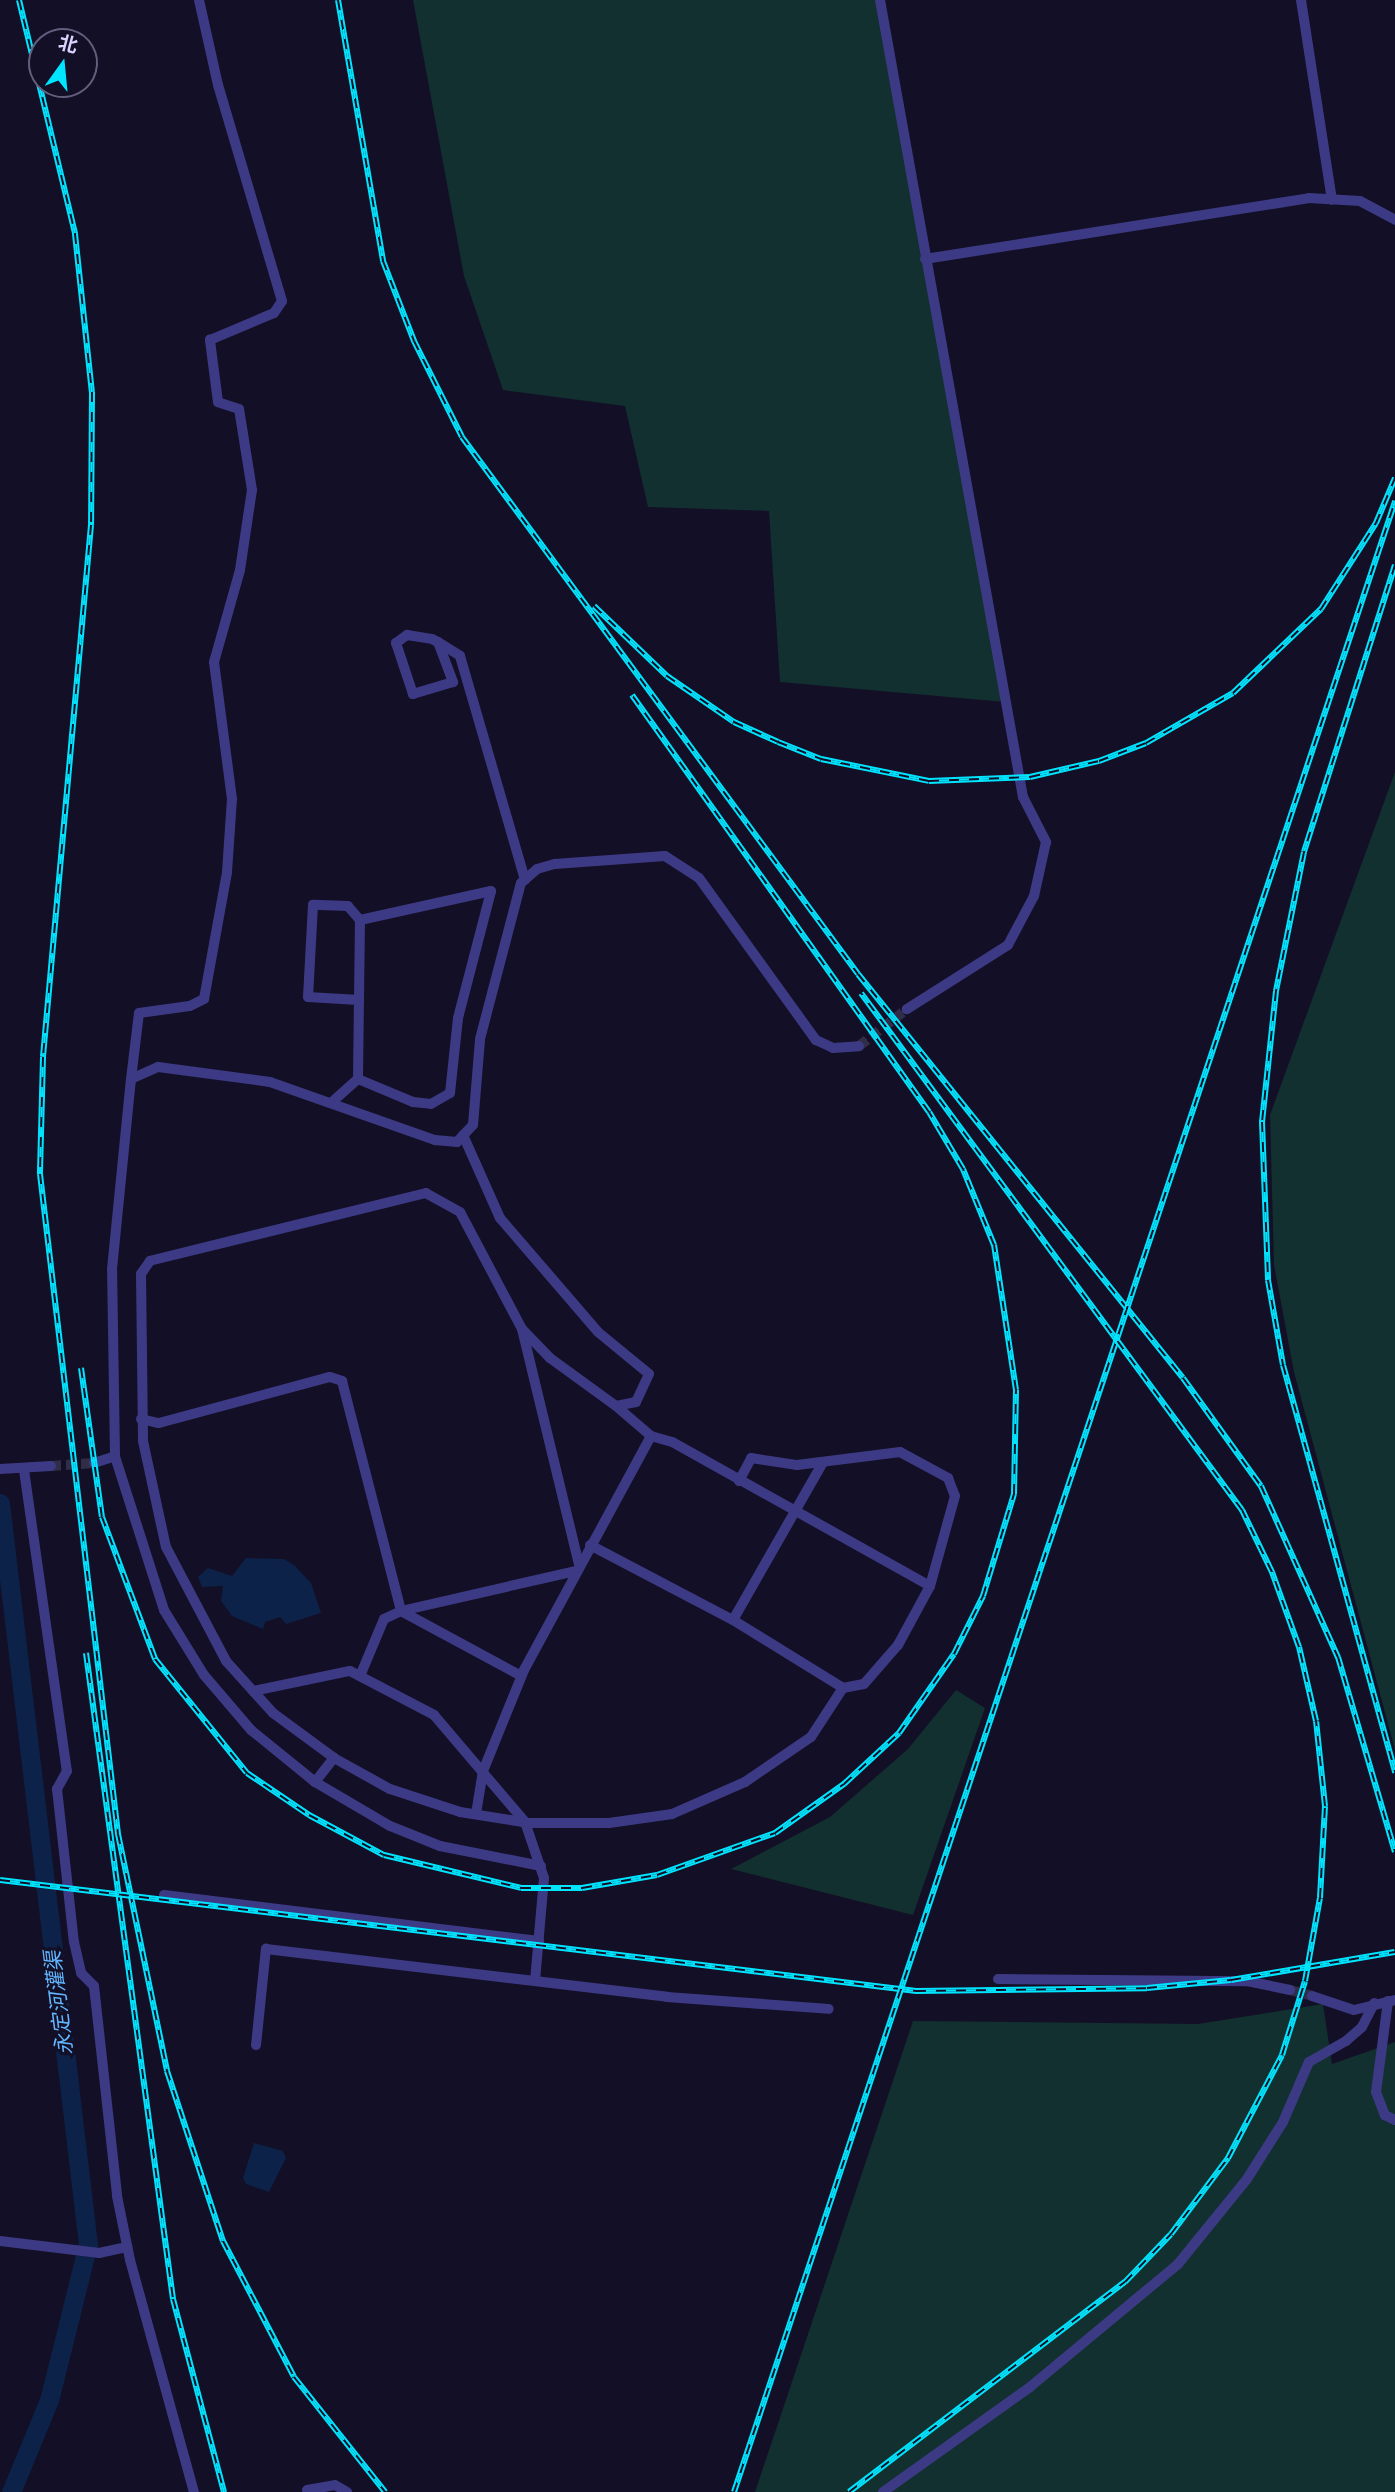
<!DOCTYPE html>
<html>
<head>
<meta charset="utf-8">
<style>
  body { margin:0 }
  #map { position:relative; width:1395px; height:2492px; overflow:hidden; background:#130f26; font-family:Montserrat,"Noto Sans SC",sans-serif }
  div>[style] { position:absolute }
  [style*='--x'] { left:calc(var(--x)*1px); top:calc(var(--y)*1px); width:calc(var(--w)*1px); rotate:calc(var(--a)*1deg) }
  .green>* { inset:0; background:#12302f }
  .water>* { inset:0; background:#0c2248 }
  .river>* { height:19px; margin:-9.5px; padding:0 9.5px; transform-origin:9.5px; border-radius:9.5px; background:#0c2248 }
  .minor-tunnel>* { height:10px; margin-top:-5px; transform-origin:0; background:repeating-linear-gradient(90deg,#312d47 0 10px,transparent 0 15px) }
  .minor>* { height:10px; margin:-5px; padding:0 5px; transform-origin:5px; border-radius:5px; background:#3d3a85 }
  .rail>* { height:6px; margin-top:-3px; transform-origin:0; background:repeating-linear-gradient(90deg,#130f26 0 10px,#00e5ff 0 20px); box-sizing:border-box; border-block:2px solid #00e5ff }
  span { translate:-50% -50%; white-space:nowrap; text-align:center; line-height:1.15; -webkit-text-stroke:6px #130f26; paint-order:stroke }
  .water-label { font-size:21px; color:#62b6ff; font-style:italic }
  .north { position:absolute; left:28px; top:28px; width:70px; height:70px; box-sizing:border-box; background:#130f26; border:2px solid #625e7d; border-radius:50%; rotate:15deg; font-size:19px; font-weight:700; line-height:28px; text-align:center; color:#d9d4ff }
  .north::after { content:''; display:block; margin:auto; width:24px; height:32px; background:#00e5ff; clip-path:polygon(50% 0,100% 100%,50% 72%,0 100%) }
</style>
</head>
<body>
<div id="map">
  <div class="green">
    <div style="clip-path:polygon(413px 0,883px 0,1005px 702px,780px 682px,769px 511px,648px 507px,625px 406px,503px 390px,464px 276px)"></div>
    <div style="clip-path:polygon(1395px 772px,1395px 1750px,1294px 1372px,1274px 1265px,1270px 1115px)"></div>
    <div style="clip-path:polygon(956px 1690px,985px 1708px,913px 1915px,731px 1869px,830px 1817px,908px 1749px)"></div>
    <div style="clip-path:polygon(1323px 2004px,1332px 2064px,1395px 2042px,1395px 2492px,755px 2492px,913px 2021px,1198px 2024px)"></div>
  </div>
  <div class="water">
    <div style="clip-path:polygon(246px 1558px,284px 1559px,294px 1565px,311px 1583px,321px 1613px,286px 1624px,280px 1617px,265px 1622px,263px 1629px,232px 1616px,221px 1601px,223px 1586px,202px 1587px,198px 1577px,208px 1568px,232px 1576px)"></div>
    <div style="clip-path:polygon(254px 2143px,283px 2151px,286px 2158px,269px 2192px,246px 2184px,243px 2178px)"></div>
  </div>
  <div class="river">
    <div style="--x:0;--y:1503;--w:746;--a:83.23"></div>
    <div style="--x:88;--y:2244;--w:161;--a:104"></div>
    <div style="--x:49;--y:2400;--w:100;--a:112.4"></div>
  </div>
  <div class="minor-tunnel">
    <div style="--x:859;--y:1046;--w:61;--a:-37.6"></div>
    <div style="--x:51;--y:1466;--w:43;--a:-4"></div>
    <div style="--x:1290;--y:1990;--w:23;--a:15"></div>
  </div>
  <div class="minor">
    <div style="--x:880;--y:0;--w:810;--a:79.83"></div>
    <div style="--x:1023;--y:797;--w:51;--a:62.9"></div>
    <div style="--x:1046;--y:842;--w:55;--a:102.5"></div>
    <div style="--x:1034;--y:896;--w:55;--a:118"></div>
    <div style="--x:1008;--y:945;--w:120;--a:147.6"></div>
    <div style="--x:1301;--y:0;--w:202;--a:81.2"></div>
    <div style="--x:925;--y:259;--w:389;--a:-9"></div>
    <div style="--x:1309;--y:198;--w:51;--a:3.4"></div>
    <div style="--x:1360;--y:201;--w:40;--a:28"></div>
    <div style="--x:438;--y:642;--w:43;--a:69.4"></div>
    <div style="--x:453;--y:682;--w:42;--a:163.3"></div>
    <div style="--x:413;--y:694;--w:54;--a:-108.4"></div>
    <div style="--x:396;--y:643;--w:14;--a:-36"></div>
    <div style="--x:407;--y:635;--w:25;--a:9"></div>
    <div style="--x:432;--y:639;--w:7;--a:27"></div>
    <div style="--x:438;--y:642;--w:26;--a:32"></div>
    <div style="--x:460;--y:656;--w:233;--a:73.8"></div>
    <div style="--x:131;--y:1079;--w:66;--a:-83.1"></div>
    <div style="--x:139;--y:1013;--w:51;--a:-7.8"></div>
    <div style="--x:190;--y:1006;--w:16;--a:-27"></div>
    <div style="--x:204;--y:999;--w:129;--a:-79.7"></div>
    <div style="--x:227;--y:872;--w:73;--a:-86.1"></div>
    <div style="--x:232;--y:799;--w:138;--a:-97.5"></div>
    <div style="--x:214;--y:662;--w:96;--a:-74.2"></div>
    <div style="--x:240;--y:570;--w:81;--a:-81.5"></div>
    <div style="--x:252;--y:490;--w:82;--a:-99.1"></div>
    <div style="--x:239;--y:409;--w:22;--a:-162"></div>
    <div style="--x:218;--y:402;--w:63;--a:-97.4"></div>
    <div style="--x:210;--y:340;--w:69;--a:-22.9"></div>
    <div style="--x:274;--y:313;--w:14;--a:-56"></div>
    <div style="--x:282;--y:301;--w:225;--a:-106.5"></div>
    <div style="--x:218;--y:85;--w:87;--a:-102.6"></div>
    <div style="--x:358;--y:1079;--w:60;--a:22.7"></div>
    <div style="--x:413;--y:1102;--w:18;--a:6"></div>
    <div style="--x:431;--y:1104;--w:22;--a:-30"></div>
    <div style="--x:450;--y:1093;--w:75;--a:-83.9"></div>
    <div style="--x:458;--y:1018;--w:131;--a:-75.4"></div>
    <div style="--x:491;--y:891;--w:134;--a:167.5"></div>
    <div style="--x:331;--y:1103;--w:36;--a:-42"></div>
    <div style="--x:358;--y:1079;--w:79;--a:-89.3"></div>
    <div style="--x:359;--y:1000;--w:80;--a:-89.3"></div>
    <div style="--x:360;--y:920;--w:18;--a:-131"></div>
    <div style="--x:348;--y:906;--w:35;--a:-178"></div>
    <div style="--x:313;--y:905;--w:92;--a:93.1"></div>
    <div style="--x:308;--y:997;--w:51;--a:3.4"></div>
    <div style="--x:463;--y:1135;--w:91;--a:66"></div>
    <div style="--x:500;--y:1218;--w:150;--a:49.3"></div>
    <div style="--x:598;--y:1332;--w:66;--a:39.5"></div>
    <div style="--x:649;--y:1374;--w:31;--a:115"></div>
    <div style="--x:636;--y:1402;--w:20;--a:169"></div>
    <div style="--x:616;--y:1406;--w:82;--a:-144"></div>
    <div style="--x:550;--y:1358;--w:40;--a:-134"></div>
    <div style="--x:522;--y:1329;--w:132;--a:-117.9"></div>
    <div style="--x:460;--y:1212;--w:39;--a:-151"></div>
    <div style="--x:426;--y:1193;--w:284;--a:166.2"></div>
    <div style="--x:150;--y:1261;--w:16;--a:125"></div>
    <div style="--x:141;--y:1274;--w:167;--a:89.3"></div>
    <div style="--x:143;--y:1441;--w:108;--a:77.8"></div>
    <div style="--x:166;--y:1547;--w:129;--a:62.2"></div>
    <div style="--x:226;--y:1661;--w:70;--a:47.9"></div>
    <div style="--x:273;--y:1713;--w:76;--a:36.4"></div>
    <div style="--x:334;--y:1758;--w:64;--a:29"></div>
    <div style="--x:390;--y:1789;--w:74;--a:18.2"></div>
    <div style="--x:460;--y:1812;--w:70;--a:9.1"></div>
    <div style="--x:529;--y:1823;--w:80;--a:0"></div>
    <div style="--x:609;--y:1823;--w:64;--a:-8.1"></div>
    <div style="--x:672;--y:1814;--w:80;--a:-23.7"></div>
    <div style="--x:745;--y:1782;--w:80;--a:-34.3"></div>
    <div style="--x:811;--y:1737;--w:59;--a:-56.9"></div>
    <div style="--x:843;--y:1688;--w:21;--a:-11"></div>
    <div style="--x:864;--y:1684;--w:52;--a:-48.9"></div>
    <div style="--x:898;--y:1645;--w:67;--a:-61.5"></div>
    <div style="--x:930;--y:1586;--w:295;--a:-150.8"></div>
    <div style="--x:672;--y:1442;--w:22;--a:-164"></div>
    <div style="--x:522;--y:1329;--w:243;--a:76.4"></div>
    <div style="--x:141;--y:1419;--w:18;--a:13"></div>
    <div style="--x:159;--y:1423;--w:177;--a:-15.1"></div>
    <div style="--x:330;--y:1377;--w:13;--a:18"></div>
    <div style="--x:342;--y:1381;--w:237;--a:75.6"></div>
    <div style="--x:401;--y:1611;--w:180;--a:-12.9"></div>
    <div style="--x:94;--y:1463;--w:22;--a:-18"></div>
    <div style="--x:0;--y:1469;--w:51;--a:-3.4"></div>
    <div style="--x:24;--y:1470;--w:304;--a:81.9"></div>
    <div style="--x:67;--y:1771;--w:21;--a:119"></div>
    <div style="--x:57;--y:1789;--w:154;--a:83.7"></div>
    <div style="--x:74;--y:1942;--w:32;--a:77"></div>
    <div style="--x:81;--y:1973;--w:18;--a:45"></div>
    <div style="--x:94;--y:1986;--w:211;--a:83.7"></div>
    <div style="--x:117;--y:2196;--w:65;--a:78.5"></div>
    <div style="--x:130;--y:2260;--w:241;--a:74.6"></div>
    <div style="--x:739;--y:1481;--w:26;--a:-62"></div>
    <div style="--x:751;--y:1458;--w:47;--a:8.7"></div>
    <div style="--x:797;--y:1465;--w:104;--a:-7.2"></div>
    <div style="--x:900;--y:1452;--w:55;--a:28.4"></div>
    <div style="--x:948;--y:1478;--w:19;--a:69"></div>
    <div style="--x:955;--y:1496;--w:93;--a:105.5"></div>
    <div style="--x:590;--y:1545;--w:161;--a:27.7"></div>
    <div style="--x:733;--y:1620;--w:129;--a:31.7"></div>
    <div style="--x:733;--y:1620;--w:182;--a:-60.3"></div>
    <div style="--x:360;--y:1676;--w:62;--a:-67.2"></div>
    <div style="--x:384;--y:1619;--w:19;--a:-25"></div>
    <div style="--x:401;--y:1611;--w:136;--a:28.4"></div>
    <div style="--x:253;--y:1691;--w:99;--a:-11.7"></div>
    <div style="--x:350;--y:1671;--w:95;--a:27.6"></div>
    <div style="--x:434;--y:1715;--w:140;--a:49.6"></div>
    <div style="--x:525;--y:1822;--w:59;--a:71.3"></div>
    <div style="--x:544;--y:1878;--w:103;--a:95"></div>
    <div style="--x:315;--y:1782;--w:31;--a:-52"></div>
    <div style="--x:476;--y:1814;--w:44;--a:-80.8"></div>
    <div style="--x:483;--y:1771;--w:109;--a:-67.9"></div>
    <div style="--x:524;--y:1670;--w:266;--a:-61.5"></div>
    <div style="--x:651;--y:1436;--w:46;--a:-139.4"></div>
    <div style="--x:541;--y:1866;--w:103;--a:-168.8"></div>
    <div style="--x:440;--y:1846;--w:54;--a:-158.2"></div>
    <div style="--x:390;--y:1826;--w:87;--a:-149.6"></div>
    <div style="--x:315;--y:1782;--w:82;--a:-140.9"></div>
    <div style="--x:251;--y:1730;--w:72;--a:-130.5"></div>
    <div style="--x:204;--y:1675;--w:76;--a:-121.6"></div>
    <div style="--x:164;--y:1610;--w:162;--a:-107.7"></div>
    <div style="--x:115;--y:1456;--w:187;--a:-90.9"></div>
    <div style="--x:112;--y:1269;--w:191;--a:-84.3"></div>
    <div style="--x:131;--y:1079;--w:30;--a:-24"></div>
    <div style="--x:158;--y:1067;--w:113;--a:7.6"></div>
    <div style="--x:270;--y:1082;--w:175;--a:19.4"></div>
    <div style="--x:435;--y:1140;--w:22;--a:5"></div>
    <div style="--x:457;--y:1142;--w:23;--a:-47"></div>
    <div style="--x:473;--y:1125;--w:86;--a:-85.3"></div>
    <div style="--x:480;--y:1039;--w:161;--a:-75.3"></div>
    <div style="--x:521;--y:883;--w:21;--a:-41"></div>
    <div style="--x:537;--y:869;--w:19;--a:-16"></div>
    <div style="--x:555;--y:864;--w:110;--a:-4.2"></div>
    <div style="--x:665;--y:856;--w:40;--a:32.9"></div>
    <div style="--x:699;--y:878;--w:200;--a:54.2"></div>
    <div style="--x:816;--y:1040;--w:19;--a:25"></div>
    <div style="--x:833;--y:1048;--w:26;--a:-4"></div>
    <div style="--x:164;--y:1895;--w:378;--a:7"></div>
    <div style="--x:998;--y:1979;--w:249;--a:0.5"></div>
    <div style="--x:1247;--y:1981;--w:44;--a:11.8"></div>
    <div style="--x:1312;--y:1996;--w:44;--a:18.4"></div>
    <div style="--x:1354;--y:2010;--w:42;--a:-13.7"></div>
    <div style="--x:1388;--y:2001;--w:92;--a:97.5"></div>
    <div style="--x:1376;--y:2092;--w:25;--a:69"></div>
    <div style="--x:1385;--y:2115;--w:11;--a:27"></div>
    <div style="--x:256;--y:2045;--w:97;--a:-84.1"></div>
    <div style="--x:266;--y:1949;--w:404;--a:6.8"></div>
    <div style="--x:667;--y:1997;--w:162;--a:4.2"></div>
    <div style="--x:0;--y:2241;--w:100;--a:6.9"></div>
    <div style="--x:99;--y:2253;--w:29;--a:-12"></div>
    <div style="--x:307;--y:2490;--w:28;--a:-10"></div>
    <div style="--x:335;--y:2485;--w:14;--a:30"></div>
    <div style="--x:883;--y:2492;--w:181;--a:-35.5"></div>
    <div style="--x:1030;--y:2387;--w:192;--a:-39.7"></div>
    <div style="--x:1178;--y:2264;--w:109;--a:-50.9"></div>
    <div style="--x:1247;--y:2179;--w:67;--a:-57.7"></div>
    <div style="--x:1283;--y:2122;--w:65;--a:-66.6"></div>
    <div style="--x:1309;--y:2062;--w:43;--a:-29.6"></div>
    <div style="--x:1346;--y:2041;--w:21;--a:-41"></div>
    <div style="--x:1362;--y:2027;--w:27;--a:-63"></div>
  </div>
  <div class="rail">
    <div style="--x:19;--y:0;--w:241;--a:76.5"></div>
    <div style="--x:75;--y:234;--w:159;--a:83.9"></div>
    <div style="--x:92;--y:392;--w:133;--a:90.4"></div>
    <div style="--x:91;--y:525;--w:534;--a:95.16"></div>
    <div style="--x:43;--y:1057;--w:117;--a:91.5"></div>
    <div style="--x:40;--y:1174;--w:665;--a:83.26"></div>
    <div style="--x:118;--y:1834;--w:242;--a:78.3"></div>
    <div style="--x:167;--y:2071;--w:179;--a:71.8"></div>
    <div style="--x:223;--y:2241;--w:153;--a:62.4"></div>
    <div style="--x:294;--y:2377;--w:147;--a:51.6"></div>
    <div style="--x:338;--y:0;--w:265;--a:80.2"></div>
    <div style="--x:383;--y:261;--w:86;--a:68.8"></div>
    <div style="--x:414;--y:341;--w:107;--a:63.4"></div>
    <div style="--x:462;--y:437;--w:667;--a:53.59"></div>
    <div style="--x:858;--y:974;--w:518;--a:51.18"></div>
    <div style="--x:1183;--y:1378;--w:133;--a:54.2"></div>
    <div style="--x:1261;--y:1486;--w:188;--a:65.8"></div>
    <div style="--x:1338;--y:1657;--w:203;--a:73.7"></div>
    <div style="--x:1395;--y:565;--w:301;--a:107.6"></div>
    <div style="--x:1304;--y:852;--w:142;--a:101.4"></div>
    <div style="--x:1276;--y:991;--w:132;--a:96.1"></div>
    <div style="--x:1262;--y:1122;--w:158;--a:87.8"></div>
    <div style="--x:1268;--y:1280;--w:86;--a:80"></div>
    <div style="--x:1283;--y:1365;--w:423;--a:74.6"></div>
    <div style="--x:594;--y:606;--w:101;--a:43.8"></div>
    <div style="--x:667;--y:676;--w:81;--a:34.5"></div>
    <div style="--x:734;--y:722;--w:48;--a:24.4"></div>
    <div style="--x:778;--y:742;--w:46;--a:21.6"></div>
    <div style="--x:821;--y:759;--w:110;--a:11.5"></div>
    <div style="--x:929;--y:781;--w:101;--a:-2.3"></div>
    <div style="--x:1030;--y:777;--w:71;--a:-13.1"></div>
    <div style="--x:1099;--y:761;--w:50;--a:-21"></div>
    <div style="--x:1146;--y:743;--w:100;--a:-29.9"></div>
    <div style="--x:1233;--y:693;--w:122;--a:-43.7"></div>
    <div style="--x:1321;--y:609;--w:102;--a:-57.4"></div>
    <div style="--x:1376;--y:523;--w:49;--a:-67.1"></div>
    <div style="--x:81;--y:1368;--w:150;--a:82"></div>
    <div style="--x:102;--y:1517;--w:152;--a:69.5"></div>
    <div style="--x:155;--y:1659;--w:146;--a:51.1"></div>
    <div style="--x:247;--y:1773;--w:75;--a:34.1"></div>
    <div style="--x:309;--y:1815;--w:85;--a:28.1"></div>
    <div style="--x:384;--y:1855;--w:141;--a:13.5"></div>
    <div style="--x:521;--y:1888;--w:61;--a:0"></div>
    <div style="--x:582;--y:1888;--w:76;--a:-9.8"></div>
    <div style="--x:657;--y:1875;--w:125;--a:-19.6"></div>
    <div style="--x:775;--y:1833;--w:85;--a:-35.4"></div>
    <div style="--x:844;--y:1784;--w:75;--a:-42.8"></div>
    <div style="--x:899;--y:1733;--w:96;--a:-55.2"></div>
    <div style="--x:954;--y:1654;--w:65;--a:-63.4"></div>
    <div style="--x:983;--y:1596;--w:107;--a:-73.1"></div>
    <div style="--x:1014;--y:1494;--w:104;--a:-88.9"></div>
    <div style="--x:1016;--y:1390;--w:147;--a:-98.6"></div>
    <div style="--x:994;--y:1245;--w:82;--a:-112.2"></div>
    <div style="--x:963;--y:1169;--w:66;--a:-120.8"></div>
    <div style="--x:929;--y:1112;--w:512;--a:-125.46"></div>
    <div style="--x:86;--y:1653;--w:652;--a:82.33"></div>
    <div style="--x:173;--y:2299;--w:200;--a:75.2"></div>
    <div style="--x:0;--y:1880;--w:923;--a:6.91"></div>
    <div style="--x:916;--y:1991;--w:231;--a:-0.7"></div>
    <div style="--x:1147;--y:1988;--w:84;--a:-5.4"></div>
    <div style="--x:1231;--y:1980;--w:166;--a:-9.7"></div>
    <div style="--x:734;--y:2492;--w:2098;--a:-71.63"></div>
    <div style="--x:849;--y:2492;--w:347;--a:-37.3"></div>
    <div style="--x:1125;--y:2282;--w:66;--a:-46.2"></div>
    <div style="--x:1171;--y:2234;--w:95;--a:-53.1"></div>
    <div style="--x:1228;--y:2158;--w:116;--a:-62.3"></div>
    <div style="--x:1282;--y:2055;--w:77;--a:-72.7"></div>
    <div style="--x:1305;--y:1981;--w:84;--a:-79.8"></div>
    <div style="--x:1320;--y:1898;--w:92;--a:-86.9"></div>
    <div style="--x:1325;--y:1806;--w:85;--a:-96"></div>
    <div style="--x:1316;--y:1721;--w:76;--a:-102.9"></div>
    <div style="--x:1299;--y:1647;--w:80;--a:-109.8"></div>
    <div style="--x:1272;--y:1572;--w:69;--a:-115.8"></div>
    <div style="--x:1242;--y:1510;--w:642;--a:-126.39"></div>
  </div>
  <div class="water-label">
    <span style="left:59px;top:2003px;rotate:-97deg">永定河灌渠</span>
  </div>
  <div class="north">北</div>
</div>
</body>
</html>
